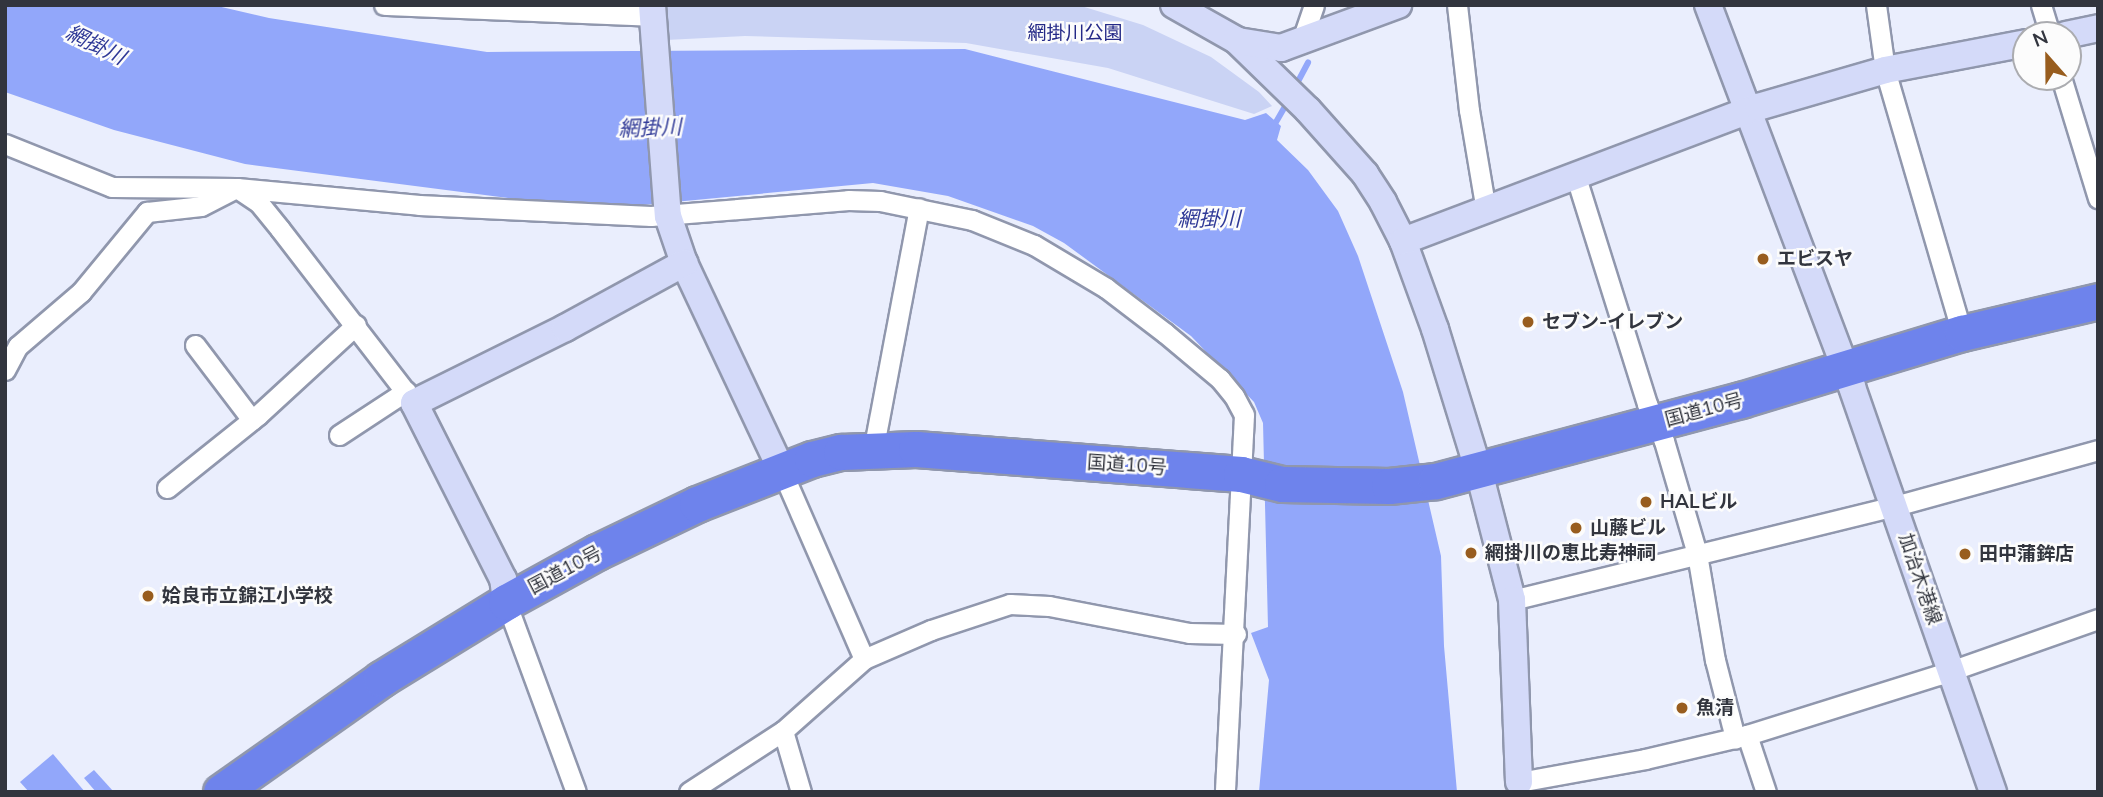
<!DOCTYPE html>
<html>
<head>
<meta charset="utf-8">
<style>
  body { margin:0 }
  #map { position:relative; width:2103px; height:797px; overflow:hidden; background:#eaeefd; font-family:Mulish,"Noto Sans JP",sans-serif }
  div>[style] { position:absolute }
  [style*='--x'] { left:calc(var(--x)*1px); top:calc(var(--y)*1px); width:calc(var(--w)*1px); rotate:calc(var(--a)*1deg) }
  .green>* { inset:0; background:#cad3f4 }
  .water>* { inset:0; background:#92a7fa }
  .stream>* { height:6px; margin:-3px; padding:0 3px; transform-origin:3px; border-radius:3px; background:#92a7fa }
  .roads { filter:drop-shadow(2px 0 #9097ad) drop-shadow(-2px 0 #9097ad) drop-shadow(0 2px #9097ad) drop-shadow(0 -2px #9097ad) }
  .street>* { height:19px; margin:-9.5px; padding:0 9.5px; transform-origin:9.5px; border-radius:9.5px; background:#fff }
  .secondary>* { height:26px; margin:-13px; padding:0 13px; transform-origin:13px; border-radius:13px; background:#d4daf9 }
  .highway>* { height:35px; margin:-17.5px; padding:0 17.5px; transform-origin:17.5px; border-radius:17.5px; background:#6e83ec }
  .dots>* { width:19px; height:19px; translate:-50% -50%; box-sizing:border-box; border:4px solid #fcfcfc; border-radius:50% }
  span { translate:-50% -50%; white-space:nowrap; text-align:center; line-height:1.15; -webkit-text-stroke:5px #fcfcfc; paint-order:stroke }
  .park-label { font-size:19px; color:#242987 }
  .poi-label { font-size:19px; color:#32353e; font-weight:700 }
  .left { translate:0 -50%; text-align:left }
  .street-label { font-size:19px; color:#32353e }
  .water-label { font-size:21px; color:#2f3997; font-style:italic }
  .frame { position:absolute; inset:0; border:7px solid #32353e; pointer-events:none }
  .north { position:absolute; left:2012px; top:21px; width:70px; height:70px; box-sizing:border-box; background:#fcfcfc; border:2px solid #abacb0; border-radius:50%; rotate:339deg; font-size:19px; font-weight:700; line-height:28px; text-align:center; color:#32353e }
  .north::after { content:''; display:block; margin:auto; width:24px; height:32px; background:#985d1e; clip-path:polygon(50% 0,100% 100%,50% 72%,0 100%) }
</style>
</head>
<body>
<div id="map">
  <div class="green">
    <div style="clip-path:polygon(665px 5px,1078px 5px,1143px 25px,1211px 57px,1259px 92px,1272px 106px,1254px 114px,1108px 68px,966px 43px,745px 36px,666px 40px)"></div>
  </div>
  <div class="water">
    <div style="clip-path:polygon(5px 5px,213px 5px,269px 18px,487px 52px,965px 49px,1245px 120px,1266px 113px,1281px 126px,1277px 140px,1308px 170px,1338px 211px,1358px 256px,1403px 392px,1441px 556px,1444px 646px,1457px 792px,1259px 792px,1269px 680px,1251px 633px,1268px 627px,1263px 423px,1254px 402px,1191px 336px,1064px 243px,1033px 226px,948px 196px,873px 183px,632px 206px,515px 199px,245px 164px,114px 130px,5px 92px)"></div>
    <div style="clip-path:polygon(53px 754px,85px 792px,29px 792px,20px 782px)"></div>
    <div style="clip-path:polygon(94px 770px,113px 791px,112px 792px,96px 792px,84px 778px)"></div>
  </div>
  <div class="stream">
    <div style="--x:1294;--y:89;--w:30;--a:-62"></div>
    <div style="--x:1272;--y:129;--w:34;--a:-60"></div>
  </div>
  <div class="roads">
    <div class="street">
      <div style="--x:384;--y:5;--w:269;--a:2.3"></div>
      <div style="--x:1457;--y:5;--w:106;--a:83.5"></div>
      <div style="--x:1469;--y:110;--w:101;--a:80.4"></div>
      <div style="--x:1876;--y:5;--w:66;--a:82.1"></div>
      <div style="--x:1885;--y:70;--w:274;--a:73.7"></div>
      <div style="--x:2041;--y:5;--w:31;--a:73"></div>
      <div style="--x:1301;--y:43;--w:40;--a:-71.1"></div>
      <div style="--x:2061;--y:77;--w:127;--a:73"></div>
      <div style="--x:5;--y:144;--w:115;--a:21.9"></div>
      <div style="--x:112;--y:187;--w:125;--a:0.5"></div>
      <div style="--x:237;--y:188;--w:183;--a:5.3"></div>
      <div style="--x:419;--y:205;--w:232;--a:2.7"></div>
      <div style="--x:651;--y:216;--w:198;--a:-4.6"></div>
      <div style="--x:848;--y:200;--w:32;--a:2"></div>
      <div style="--x:880;--y:201;--w:94;--a:11.7"></div>
      <div style="--x:972;--y:220;--w:67;--a:22"></div>
      <div style="--x:1034;--y:245;--w:84;--a:30.8"></div>
      <div style="--x:1106;--y:288;--w:74;--a:37.3"></div>
      <div style="--x:1165;--y:333;--w:72;--a:39.9"></div>
      <div style="--x:1220;--y:379;--w:22;--a:51"></div>
      <div style="--x:1234;--y:396;--w:21;--a:62"></div>
      <div style="--x:1244;--y:415;--w:377;--a:92.9"></div>
      <div style="--x:1575;--y:174;--w:241;--a:72.6"></div>
      <div style="--x:1647;--y:404;--w:41;--a:65.3"></div>
      <div style="--x:1664;--y:441;--w:118;--a:73.7"></div>
      <div style="--x:1697;--y:554;--w:108;--a:80.4"></div>
      <div style="--x:1715;--y:660;--w:81;--a:75.6"></div>
      <div style="--x:237;--y:188;--w:27;--a:34"></div>
      <div style="--x:259;--y:203;--w:33;--a:51"></div>
      <div style="--x:280;--y:229;--w:220;--a:52.4"></div>
      <div style="--x:195;--y:345;--w:94;--a:52.8"></div>
      <div style="--x:5;--y:370;--w:27;--a:-62"></div>
      <div style="--x:18;--y:346;--w:83;--a:-40.6"></div>
      <div style="--x:81;--y:292;--w:104;--a:-50.5"></div>
      <div style="--x:147;--y:212;--w:54;--a:-6.3"></div>
      <div style="--x:201;--y:206;--w:36;--a:-27"></div>
      <div style="--x:339;--y:435;--w:80;--a:-33.3"></div>
      <div style="--x:873;--y:451;--w:247;--a:-79.3"></div>
      <div style="--x:781;--y:469;--w:207;--a:66.4"></div>
      <div style="--x:167;--y:488;--w:117;--a:-38.7"></div>
      <div style="--x:258;--y:415;--w:133;--a:-42.6"></div>
      <div style="--x:1512;--y:600;--w:394;--a:-13.8"></div>
      <div style="--x:1895;--y:506;--w:211;--a:-15.4"></div>
      <div style="--x:506;--y:602;--w:202;--a:69.8"></div>
      <div style="--x:783;--y:731;--w:64;--a:73.6"></div>
      <div style="--x:1747;--y:735;--w:60;--a:71.6"></div>
      <div style="--x:689;--y:792;--w:112;--a:-33"></div>
      <div style="--x:783;--y:731;--w:108;--a:-41.6"></div>
      <div style="--x:864;--y:659;--w:73;--a:-23.4"></div>
      <div style="--x:931;--y:630;--w:83;--a:-18.2"></div>
      <div style="--x:1010;--y:604;--w:39;--a:3"></div>
      <div style="--x:1049;--y:606;--w:143;--a:10.9"></div>
      <div style="--x:1189;--y:633;--w:47;--a:1.2"></div>
      <div style="--x:1518;--y:792;--w:10;--a:-84"></div>
      <div style="--x:1519;--y:782;--w:128;--a:-10.3"></div>
      <div style="--x:1645;--y:759;--w:105;--a:-13.2"></div>
      <div style="--x:1747;--y:735;--w:201;--a:-17.4"></div>
      <div style="--x:1939;--y:675;--w:169;--a:-19.4"></div>
    </div>
    <div class="secondary">
      <div style="--x:652;--y:5;--w:212;--a:85.7"></div>
      <div style="--x:668;--y:216;--w:50;--a:71.2"></div>
      <div style="--x:684;--y:263;--w:228;--a:64.8"></div>
      <div style="--x:1174;--y:5;--w:71;--a:29.4"></div>
      <div style="--x:1236;--y:40;--w:100;--a:44.2"></div>
      <div style="--x:1308;--y:110;--w:86;--a:48.3"></div>
      <div style="--x:1365;--y:174;--w:33;--a:57"></div>
      <div style="--x:1383;--y:202;--w:44;--a:62.9"></div>
      <div style="--x:1403;--y:241;--w:94;--a:70"></div>
      <div style="--x:1435;--y:329;--w:150;--a:72.9"></div>
      <div style="--x:1479;--y:472;--w:132;--a:75.5"></div>
      <div style="--x:1512;--y:600;--w:182;--a:87.8"></div>
      <div style="--x:1708;--y:5;--w:408;--a:69.3"></div>
      <div style="--x:1852;--y:387;--w:429;--a:70.8"></div>
      <div style="--x:2066;--y:35;--w:33;--a:-12"></div>
      <div style="--x:1238;--y:41;--w:44;--a:9.2"></div>
      <div style="--x:1281;--y:48;--w:125;--a:-20.2"></div>
      <div style="--x:1403;--y:241;--w:379;--a:-20.7"></div>
      <div style="--x:1758;--y:107;--w:132;--a:-16.2"></div>
      <div style="--x:1885;--y:70;--w:144;--a:-10.8"></div>
      <div style="--x:506;--y:602;--w:23;--a:-97"></div>
      <div style="--x:503;--y:579;--w:197;--a:-116.8"></div>
      <div style="--x:414;--y:403;--w:169;--a:-26.4"></div>
      <div style="--x:565;--y:328;--w:136;--a:-28.6"></div>
    </div>
    <div class="highway">
      <div style="--x:221;--y:792;--w:196;--a:-35.2"></div>
      <div style="--x:381;--y:679;--w:147;--a:-31.6"></div>
      <div style="--x:506;--y:602;--w:104;--a:-28.8"></div>
      <div style="--x:597;--y:552;--w:111;--a:-25.6"></div>
      <div style="--x:697;--y:504;--w:123;--a:-21.4"></div>
      <div style="--x:812;--y:459;--w:30;--a:-14"></div>
      <div style="--x:841;--y:452;--w:75;--a:-2.3"></div>
      <div style="--x:916;--y:449;--w:326;--a:4.4"></div>
      <div style="--x:1241;--y:474;--w:42;--a:13.7"></div>
      <div style="--x:1282;--y:484;--w:107;--a:1.1"></div>
      <div style="--x:1389;--y:486;--w:47;--a:-6.1"></div>
      <div style="--x:1436;--y:481;--w:316;--a:-14.9"></div>
      <div style="--x:1741;--y:400;--w:231;--a:-16.9"></div>
      <div style="--x:1962;--y:333;--w:140;--a:-13.2"></div>
    </div>
  </div>
  <div class="dots">
    <div style="left:1763px;top:259px;background:#985d1e"></div>
    <div style="left:1528px;top:322px;background:#985d1e"></div>
    <div style="left:1646px;top:502px;background:#985d1e"></div>
    <div style="left:1576px;top:528px;background:#985d1e"></div>
    <div style="left:1471px;top:553px;background:#985d1e"></div>
    <div style="left:1965px;top:554px;background:#985d1e"></div>
    <div style="left:148px;top:596px;background:#985d1e"></div>
    <div style="left:1682px;top:708px;background:#985d1e"></div>
  </div>
  <div class="park-label">
    <span style="left:1075px;top:33px">網掛川公園</span>
  </div>
  <div class="poi-label">
    <span class="left" style="left:1777px;top:259px">エビスヤ</span>
    <span class="left" style="left:1542px;top:322px">セブン-イレブン</span>
    <span class="left" style="left:1660px;top:502px">HALビル</span>
    <span class="left" style="left:1590px;top:528px">山藤ビル</span>
    <span class="left" style="left:1485px;top:553px">網掛川の恵比寿神祠</span>
    <span class="left" style="left:1979px;top:554px">田中蒲鉾店</span>
    <span class="left" style="left:162px;top:596px">姶良市立錦江小学校</span>
    <span class="left" style="left:1696px;top:708px">魚清</span>
  </div>
  <div class="street-label">
    <span style="left:1704px;top:410px;rotate:-15deg">国道10号</span>
    <span style="left:1127px;top:465px;rotate:4deg">国道10号</span>
    <span style="left:565px;top:570px;rotate:-28deg">国道10号</span>
    <span style="left:1920px;top:579px;rotate:71deg">加治木港線</span>
  </div>
  <div class="water-label">
    <span style="left:96px;top:44px;rotate:26deg">網掛川</span>
    <span style="left:650px;top:127px;rotate:-2deg">網掛川</span>
    <span style="left:1209px;top:218px">網掛川</span>
  </div>
  <div class="frame"></div>
  <div class="north">N</div>
</div>
</body>
</html>
